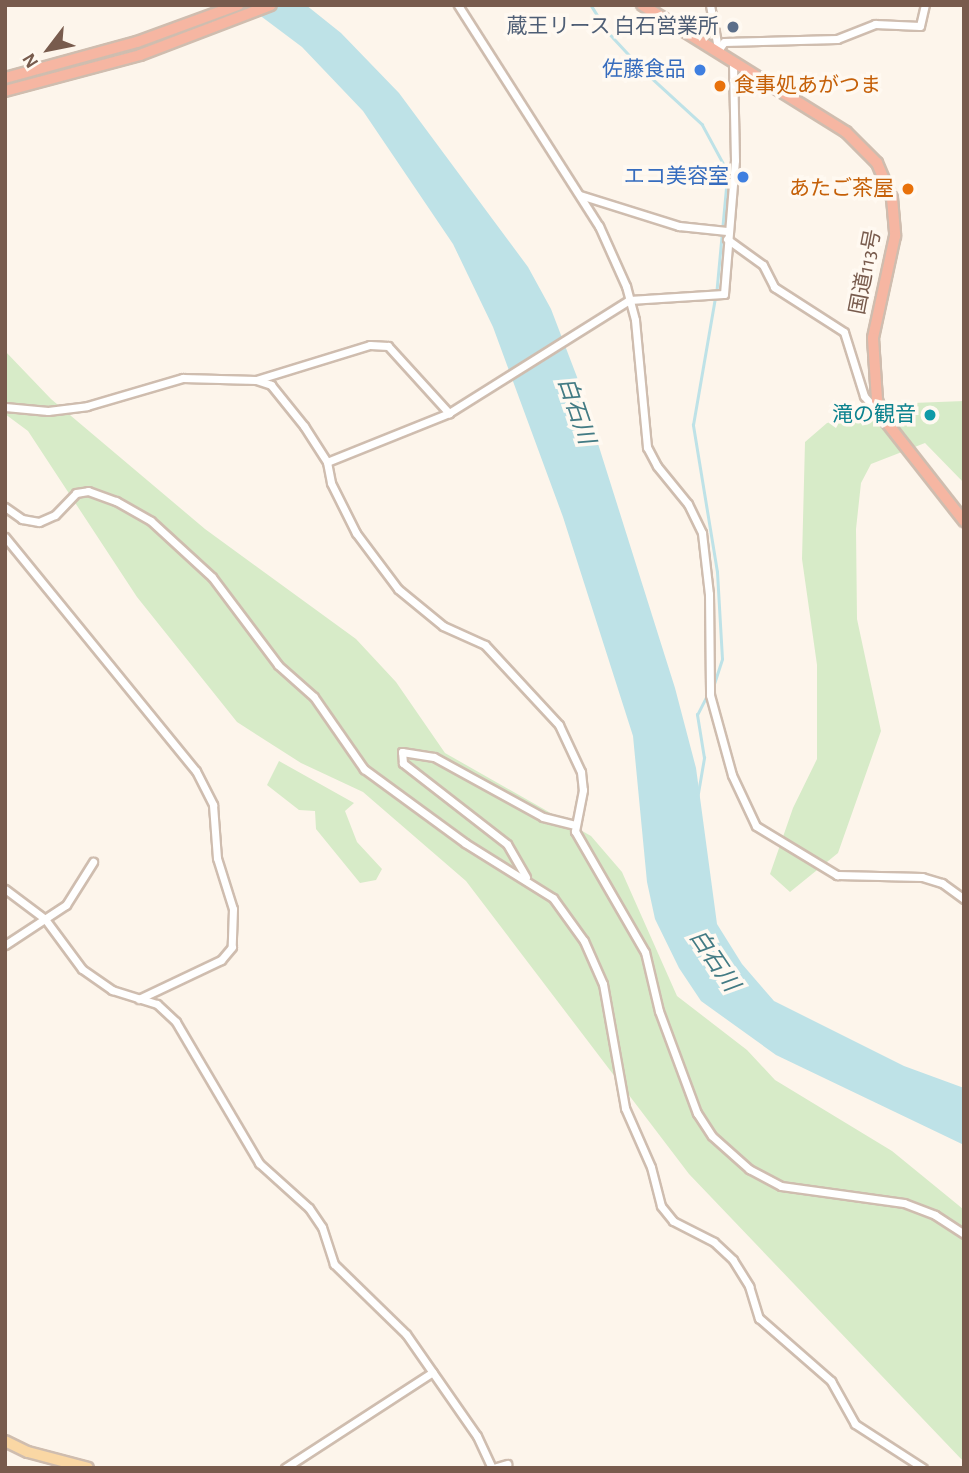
<!DOCTYPE html>
<html>
<head>
<meta charset="utf-8">
<style>
  body { margin:0 }
  #map { position:relative; width:969px; height:1473px; overflow:hidden; background:#fdf5eb; font-family:"Alegreya Sans","Noto Sans JP",sans-serif }
  div>[style] { position:absolute }
  [style*='--x'] { left:calc(var(--x)*1px); top:calc(var(--y)*1px); width:calc(var(--w)*1px); rotate:calc(var(--a)*1deg) }
  .green>* { inset:0; background:#d7ebc8 }
  .water>* { inset:0; background:#bee2e7 }
  .stream>* { height:2.5px; margin:-1.25px; padding:0 1.25px; transform-origin:1.25px; border-radius:1.25px; background:#bee2e7 }
  .roads { filter:drop-shadow(2px 0 #cfbdaf) drop-shadow(-2px 0 #cfbdaf) drop-shadow(0 2px #cfbdaf) drop-shadow(0 -2px #cfbdaf) }
  .minor>* { height:7px; margin:-3.5px; padding:0 3.5px; transform-origin:3.5px; border-radius:3.5px; background:#fff }
  .major>* { height:10px; margin:-5px; padding:0 5px; transform-origin:5px; border-radius:5px; background:#fad7a4 }
  .highway>* { height:10px; margin:-5px; padding:0 5px; transform-origin:5px; border-radius:5px; background:#f6b6a2 }
  .dots>* { width:19px; height:19px; translate:-50% -50%; box-sizing:border-box; border:4px solid #fff9f1; border-radius:50% }
  span { translate:-50% -50%; white-space:nowrap; text-align:center; line-height:1.15; -webkit-text-stroke:7px #fff9f1; paint-order:stroke }
  .service-label { font-size:21px; color:#4e5e75 }
  .right { translate:-100% -50%; text-align:right }
  .shop-label { font-size:21px; color:#366cbe }
  .food-label { font-size:21px; color:#c56008 }
  .left { translate:0 -50%; text-align:left }
  .street-label { font-size:21px; color:#785b4d }
  .culture-label { font-size:21px; color:#0d838f }
  .water-label { font-size:23px; color:#437b84; font-style:italic }
  .frame { position:absolute; inset:0; border:7px solid #785b4d; pointer-events:none }
  .north { position:absolute; left:14px; top:14px; width:70px; height:70px; -webkit-text-stroke:5px #fff9f1; paint-order:stroke; rotate:238deg; font-size:19px; font-weight:700; line-height:28px; text-align:center; color:#785b4d }
  .north::after { content:''; display:block; margin:auto; width:24px; height:32px; background:#785b4d; clip-path:polygon(50% 0,100% 100%,50% 72%,0 100%) }
</style>
</head>
<body>
<div id="map">
  <div class="green">
    <div style="clip-path:polygon(5px 351px,51px 399px,205px 529px,356px 639px,396px 682px,445px 753px,591px 836px,622px 872px,677px 996px,747px 1050px,775px 1080px,892px 1151px,963px 1209px,964px 1462px,689px 1174px,466px 881px,363px 792px,301px 763px,237px 722px,137px 597px,28px 431px,5px 414px)"></div>
    <div style="clip-path:polygon(964px 401px,964px 483px,925px 443px,871px 464px,861px 483px,856px 529px,857px 619px,881px 731px,838px 853px,790px 892px,770px 874px,793px 808px,817px 759px,817px 665px,802px 559px,805px 442px,827px 423px,913px 403px)"></div>
    <div style="clip-path:polygon(279px 761px,354px 803px,345px 811px,357px 842px,382px 869px,376px 880px,360px 883px,316px 829px,315px 811px,299px 810px,267px 785px)"></div>
  </div>
  <div class="water">
    <div style="clip-path:polygon(246px 5px,306px 5px,341px 33px,399px 93px,528px 267px,551px 309px,577px 377px,675px 688px,696px 768px,717px 924px,742px 964px,774px 1001px,904px 1066px,964px 1088px,964px 1145px,776px 1055px,701px 1001px,679px 968px,655px 919px,647px 882px,633px 736px,563px 517px,493px 327px,453px 244px,363px 111px,302px 47px)"></div>
  </div>
  <div class="stream">
    <div style="--x:591;--y:5;--w:31;--a:58"></div>
    <div style="--x:607;--y:31;--w:54;--a:47.2"></div>
    <div style="--x:644;--y:71;--w:79;--a:42.4"></div>
    <div style="--x:702;--y:124;--w:55;--a:61.6"></div>
    <div style="--x:728;--y:172;--w:120;--a:95.3"></div>
    <div style="--x:713;--y:687;--w:29;--a:-72"></div>
    <div style="--x:722;--y:659;--w:87;--a:-93.3"></div>
    <div style="--x:717;--y:572;--w:149;--a:-99.3"></div>
    <div style="--x:693;--y:425;--w:129;--a:-80.2"></div>
    <div style="--x:697;--y:799;--w:42;--a:-80.3"></div>
    <div style="--x:704;--y:758;--w:44;--a:-99.2"></div>
    <div style="--x:697;--y:715;--w:22;--a:-63"></div>
  </div>
  <div class="roads">
    <div class="minor">
      <div style="--x:458;--y:5;--w:262;--a:57.5"></div>
      <div style="--x:599;--y:226;--w:66;--a:65.8"></div>
      <div style="--x:626;--y:286;--w:35;--a:75"></div>
      <div style="--x:635;--y:320;--w:128;--a:84.6"></div>
      <div style="--x:647;--y:447;--w:21;--a:62"></div>
      <div style="--x:657;--y:466;--w:49;--a:50.8"></div>
      <div style="--x:688;--y:504;--w:32;--a:64"></div>
      <div style="--x:702;--y:533;--w:61;--a:83.5"></div>
      <div style="--x:709;--y:594;--w:101;--a:89.4"></div>
      <div style="--x:710;--y:695;--w:83;--a:74.6"></div>
      <div style="--x:732;--y:775;--w:56;--a:64.8"></div>
      <div style="--x:756;--y:826;--w:95;--a:31.2"></div>
      <div style="--x:837;--y:875;--w:85;--a:1.3"></div>
      <div style="--x:922;--y:877;--w:21;--a:17"></div>
      <div style="--x:942;--y:883;--w:27;--a:36"></div>
      <div style="--x:710;--y:5;--w:44;--a:79.5"></div>
      <div style="--x:717;--y:52;--w:12;--a:-55"></div>
      <div style="--x:724;--y:42;--w:113;--a:-1.5"></div>
      <div style="--x:837;--y:39;--w:41;--a:-21.5"></div>
      <div style="--x:875;--y:24;--w:45;--a:2.5"></div>
      <div style="--x:920;--y:26;--w:22;--a:-77"></div>
      <div style="--x:580;--y:195;--w:104;--a:17.4"></div>
      <div style="--x:679;--y:226;--w:48;--a:5.9"></div>
      <div style="--x:727;--y:239;--w:44;--a:35.8"></div>
      <div style="--x:763;--y:265;--w:25;--a:63"></div>
      <div style="--x:774;--y:287;--w:83;--a:32.7"></div>
      <div style="--x:844;--y:332;--w:67;--a:72.6"></div>
      <div style="--x:864;--y:396;--w:30;--a:49"></div>
      <div style="--x:256;--y:380;--w:16;--a:18"></div>
      <div style="--x:271;--y:385;--w:53;--a:51.2"></div>
      <div style="--x:304;--y:426;--w:43;--a:57.4"></div>
      <div style="--x:327;--y:462;--w:21;--a:79"></div>
      <div style="--x:331;--y:483;--w:56;--a:63.4"></div>
      <div style="--x:356;--y:533;--w:70;--a:53.1"></div>
      <div style="--x:398;--y:589;--w:58;--a:39.4"></div>
      <div style="--x:443;--y:626;--w:46;--a:24.3"></div>
      <div style="--x:485;--y:645;--w:109;--a:47.2"></div>
      <div style="--x:559;--y:725;--w:52;--a:64.9"></div>
      <div style="--x:581;--y:772;--w:18;--a:84"></div>
      <div style="--x:583;--y:790;--w:42;--a:101"></div>
      <div style="--x:575;--y:831;--w:140;--a:60"></div>
      <div style="--x:645;--y:952;--w:61;--a:76.7"></div>
      <div style="--x:659;--y:1011;--w:109;--a:69.6"></div>
      <div style="--x:697;--y:1113;--w:27;--a:57"></div>
      <div style="--x:712;--y:1136;--w:50;--a:41.7"></div>
      <div style="--x:749;--y:1169;--w:36;--a:28"></div>
      <div style="--x:781;--y:1186;--w:124;--a:7.9"></div>
      <div style="--x:904;--y:1203;--w:33;--a:21"></div>
      <div style="--x:935;--y:1215;--w:35;--a:33"></div>
      <div style="--x:5;--y:407;--w:43;--a:5.3"></div>
      <div style="--x:48;--y:411;--w:39;--a:-7"></div>
      <div style="--x:87;--y:406;--w:100;--a:-16.3"></div>
      <div style="--x:183;--y:378;--w:73;--a:1.6"></div>
      <div style="--x:256;--y:380;--w:119;--a:-17.1"></div>
      <div style="--x:370;--y:345;--w:18;--a:3"></div>
      <div style="--x:388;--y:346;--w:91;--a:47.7"></div>
      <div style="--x:327;--y:462;--w:131;--a:-21.9"></div>
      <div style="--x:449;--y:413;--w:213;--a:-32.1"></div>
      <div style="--x:629;--y:300;--w:95;--a:-3.6"></div>
      <div style="--x:724;--y:294;--w:134;--a:-85.3"></div>
      <div style="--x:735;--y:160;--w:99;--a:-91.2"></div>
      <div style="--x:5;--y:507;--w:21;--a:35"></div>
      <div style="--x:22;--y:519;--w:17;--a:10"></div>
      <div style="--x:39;--y:522;--w:17;--a:-24"></div>
      <div style="--x:55;--y:515;--w:30;--a:-46"></div>
      <div style="--x:76;--y:493;--w:12;--a:-9"></div>
      <div style="--x:88;--y:491;--w:30;--a:20"></div>
      <div style="--x:116;--y:501;--w:40;--a:29.7"></div>
      <div style="--x:151;--y:521;--w:83;--a:42.6"></div>
      <div style="--x:212;--y:577;--w:110;--a:53.1"></div>
      <div style="--x:278;--y:665;--w:48;--a:41.6"></div>
      <div style="--x:314;--y:697;--w:88;--a:55.2"></div>
      <div style="--x:364;--y:769;--w:125;--a:36.2"></div>
      <div style="--x:465;--y:843;--w:104;--a:32"></div>
      <div style="--x:553;--y:898;--w:53;--a:54.2"></div>
      <div style="--x:584;--y:941;--w:47;--a:66.2"></div>
      <div style="--x:603;--y:984;--w:126;--a:79.9"></div>
      <div style="--x:625;--y:1108;--w:64;--a:66.2"></div>
      <div style="--x:651;--y:1167;--w:40;--a:75.6"></div>
      <div style="--x:661;--y:1206;--w:19;--a:51"></div>
      <div style="--x:673;--y:1221;--w:46;--a:27.1"></div>
      <div style="--x:714;--y:1242;--w:26;--a:43"></div>
      <div style="--x:733;--y:1260;--w:31;--a:58"></div>
      <div style="--x:749;--y:1286;--w:34;--a:73"></div>
      <div style="--x:759;--y:1318;--w:96;--a:41.2"></div>
      <div style="--x:831;--y:1381;--w:49;--a:60.8"></div>
      <div style="--x:855;--y:1424;--w:81;--a:32.9"></div>
      <div style="--x:5;--y:537;--w:302;--a:50.8"></div>
      <div style="--x:196;--y:771;--w:38;--a:63"></div>
      <div style="--x:213;--y:805;--w:53;--a:85.7"></div>
      <div style="--x:217;--y:858;--w:53;--a:72.6"></div>
      <div style="--x:233;--y:909;--w:38;--a:92"></div>
      <div style="--x:232;--y:947;--w:17;--a:130"></div>
      <div style="--x:221;--y:960;--w:91;--a:154.6"></div>
      <div style="--x:526;--y:877;--w:38;--a:-120"></div>
      <div style="--x:507;--y:844;--w:132;--a:-142.1"></div>
      <div style="--x:403;--y:763;--w:11;--a:-95"></div>
      <div style="--x:402;--y:752;--w:32;--a:9"></div>
      <div style="--x:434;--y:757;--w:124;--a:28.8"></div>
      <div style="--x:543;--y:817;--w:33;--a:14"></div>
      <div style="--x:5;--y:889;--w:50;--a:36.9"></div>
      <div style="--x:45;--y:919;--w:62;--a:53.5"></div>
      <div style="--x:82;--y:969;--w:37;--a:35"></div>
      <div style="--x:112;--y:990;--w:47;--a:17.3"></div>
      <div style="--x:157;--y:1004;--w:26;--a:43"></div>
      <div style="--x:176;--y:1022;--w:164;--a:59.5"></div>
      <div style="--x:259;--y:1163;--w:67;--a:42"></div>
      <div style="--x:309;--y:1208;--w:23;--a:56"></div>
      <div style="--x:322;--y:1227;--w:39;--a:72"></div>
      <div style="--x:334;--y:1264;--w:100;--a:44.2"></div>
      <div style="--x:406;--y:1334;--w:124;--a:55.2"></div>
      <div style="--x:477;--y:1436;--w:35;--a:65"></div>
      <div style="--x:5;--y:945;--w:73;--a:-33.3"></div>
      <div style="--x:66;--y:905;--w:51;--a:-57.9"></div>
      <div style="--x:285;--y:1468;--w:176;--a:-33"></div>
      <div style="--x:493;--y:1468;--w:15;--a:-16"></div>
    </div>
    <div class="major">
      <div style="--x:5;--y:1441;--w:25;--a:26"></div>
      <div style="--x:28;--y:1452;--w:62;--a:14.9"></div>
    </div>
    <div class="highway">
      <div style="--x:642;--y:5;--w:240;--a:31.9"></div>
      <div style="--x:846;--y:132;--w:44;--a:45"></div>
      <div style="--x:877;--y:163;--w:38;--a:67"></div>
      <div style="--x:892;--y:198;--w:38;--a:85"></div>
      <div style="--x:895;--y:236;--w:104;--a:102.2"></div>
      <div style="--x:873;--y:338;--w:62;--a:86.3"></div>
      <div style="--x:877;--y:400;--w:20;--a:70"></div>
      <div style="--x:884;--y:419;--w:130;--a:51.9"></div>
      <div style="--x:5;--y:78;--w:137;--a:-15.3"></div>
      <div style="--x:137;--y:42;--w:108;--a:-20.1"></div>
      <div style="--x:5;--y:91;--w:140;--a:-14.9"></div>
      <div style="--x:140;--y:55;--w:140;--a:-20.9"></div>
    </div>
  </div>
  <div class="dots">
    <div style="left:733px;top:27px;background:#5c6f8a"></div>
    <div style="left:700px;top:70px;background:#3f7fe0"></div>
    <div style="left:720px;top:86px;background:#e8710a"></div>
    <div style="left:743px;top:177px;background:#3f7fe0"></div>
    <div style="left:908px;top:189px;background:#e8710a"></div>
    <div style="left:930px;top:415px;background:#0f9aa8"></div>
  </div>
  <div class="service-label">
    <span class="right" style="left:719px;top:27px">蔵王リース 白石営業所</span>
  </div>
  <div class="shop-label">
    <span class="right" style="left:686px;top:70px">佐藤食品</span>
    <span class="right" style="left:729px;top:177px">エコ美容室</span>
  </div>
  <div class="food-label">
    <span class="left" style="left:734px;top:86px">食事処あがつま</span>
    <span class="right" style="left:894px;top:189px">あたご茶屋</span>
  </div>
  <div class="street-label">
    <span style="left:866px;top:272px;rotate:-79deg">国道113号</span>
  </div>
  <div class="culture-label">
    <span class="right" style="left:916px;top:415px">滝の観音</span>
  </div>
  <div class="water-label">
    <span style="left:575px;top:411px;rotate:71deg">白石川</span>
    <span style="left:713px;top:961px;rotate:56deg">白石川</span>
  </div>
  <div class="frame"></div>
  <div class="north">N</div>
</div>
</body>
</html>
